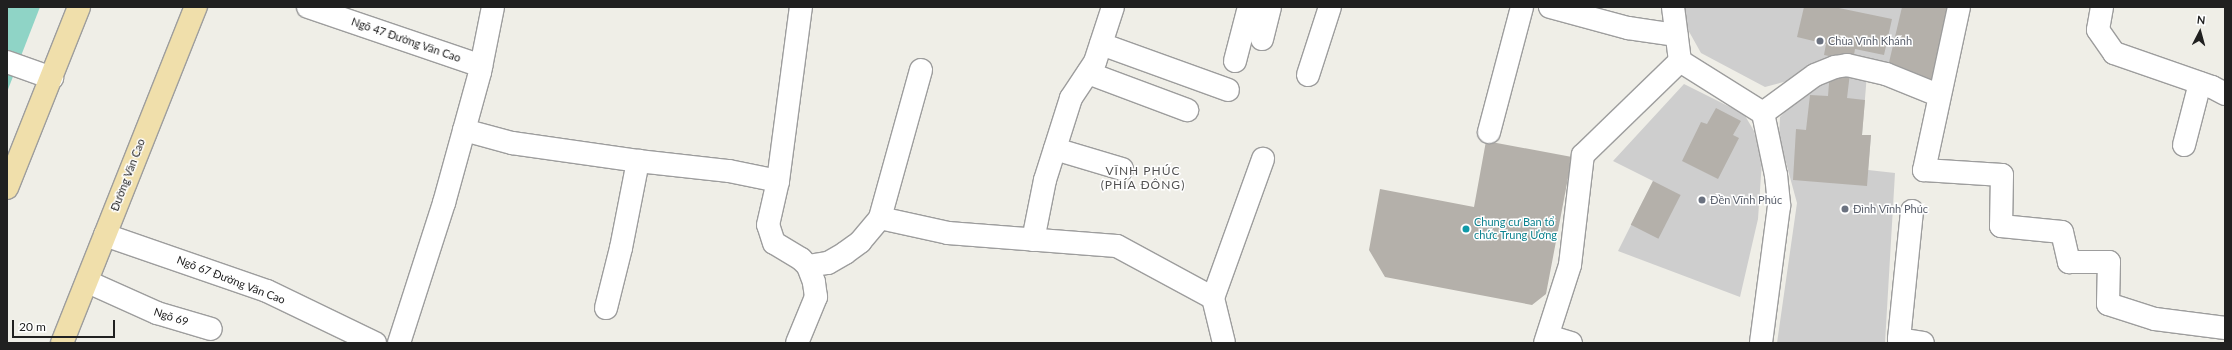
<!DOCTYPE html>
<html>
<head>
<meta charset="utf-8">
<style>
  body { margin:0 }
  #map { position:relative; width:2232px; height:350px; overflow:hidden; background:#efeee7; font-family:Lato,sans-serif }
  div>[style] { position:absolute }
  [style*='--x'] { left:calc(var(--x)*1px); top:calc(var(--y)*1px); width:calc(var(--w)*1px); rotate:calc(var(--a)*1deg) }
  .religious>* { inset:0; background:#cecece }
  .pitch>* { inset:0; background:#8fd4c6 }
  .building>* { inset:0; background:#b4b0aa; transform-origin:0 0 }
  .roads { filter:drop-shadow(1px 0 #9d9d9d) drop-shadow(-1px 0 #9d9d9d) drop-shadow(0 1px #9d9d9d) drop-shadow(0 -1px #9d9d9d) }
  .minor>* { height:22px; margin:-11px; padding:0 11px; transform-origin:11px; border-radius:11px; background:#fff }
  .major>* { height:22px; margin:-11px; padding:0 11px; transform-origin:11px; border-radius:11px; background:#f0dfab }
  .dots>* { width:11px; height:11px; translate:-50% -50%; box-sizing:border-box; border:2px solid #fff; border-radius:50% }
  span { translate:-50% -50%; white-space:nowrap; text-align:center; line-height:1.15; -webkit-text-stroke:3px #fff; paint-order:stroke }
  .street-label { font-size:11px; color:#202020 }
  .worship-label { font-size:11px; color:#5b616d }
  .left { translate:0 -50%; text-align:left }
  .culture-label { font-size:11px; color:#0d838f }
  .neighbourhood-label { font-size:12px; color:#535353; letter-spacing:1px }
  .frame { position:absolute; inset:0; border:8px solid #202020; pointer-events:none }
  .north { position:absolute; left:2180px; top:12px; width:40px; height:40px; -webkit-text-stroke:3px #fff; paint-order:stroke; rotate:6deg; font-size:11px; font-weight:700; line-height:16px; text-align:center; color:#202020 }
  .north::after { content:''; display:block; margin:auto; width:14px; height:18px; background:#202020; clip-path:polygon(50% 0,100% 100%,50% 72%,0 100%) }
  .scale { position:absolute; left:12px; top:320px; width:103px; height:18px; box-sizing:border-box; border:2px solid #202020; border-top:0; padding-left:5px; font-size:12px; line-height:14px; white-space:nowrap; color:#202020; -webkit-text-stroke:3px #fff; paint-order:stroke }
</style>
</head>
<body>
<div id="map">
  <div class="religious">
    <div style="clip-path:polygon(1681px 7px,1954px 7px,1887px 71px,1795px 79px,1765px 87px,1701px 53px,1687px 28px)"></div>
    <div style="clip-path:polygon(1830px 71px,1867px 74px,1862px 135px,1871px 135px,1868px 170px,1895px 173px,1885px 343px,1777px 343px,1797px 203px,1779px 137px,1780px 117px,1799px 97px)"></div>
    <div style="clip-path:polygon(1684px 84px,1744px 114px,1754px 131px,1762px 161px,1758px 219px,1740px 297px,1618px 251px,1653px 181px,1613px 161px)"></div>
  </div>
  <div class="pitch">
    <div style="clip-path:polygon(7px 7px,40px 7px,7px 92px)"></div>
  </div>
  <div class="building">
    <div style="clip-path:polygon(1804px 7px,1834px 7px,1892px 19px,1884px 55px,1855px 49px,1853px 61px,1824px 55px,1826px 44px,1797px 37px)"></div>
    <div style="clip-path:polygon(1902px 7px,1954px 7px,1937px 82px,1887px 71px)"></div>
    <div style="clip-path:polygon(1830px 71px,1850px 73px,1847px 98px,1865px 100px,1862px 135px,1871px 135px,1867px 186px,1793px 180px,1796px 129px,1806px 130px,1810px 95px,1828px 96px)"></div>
    <div style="clip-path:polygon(1716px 108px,1741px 121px,1733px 135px,1739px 138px,1718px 179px,1682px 161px,1701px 122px,1707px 124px)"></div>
    <div style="clip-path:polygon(1486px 141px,1572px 157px,1546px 294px,1532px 305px,1385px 277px,1369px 250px,1380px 189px,1474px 207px)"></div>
    <div style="left:1653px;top:181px;width:31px;height:49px;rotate:27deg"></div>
  </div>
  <div class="roads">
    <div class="minor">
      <div style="--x:308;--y:7;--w:183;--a:18.8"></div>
      <div style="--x:1550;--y:7;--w:81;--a:15.1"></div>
      <div style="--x:1628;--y:28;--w:49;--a:8.3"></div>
      <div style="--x:1673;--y:7;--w:54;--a:82.6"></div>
      <div style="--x:1680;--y:61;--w:98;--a:32.1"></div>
      <div style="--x:1763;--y:113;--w:63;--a:78.2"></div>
      <div style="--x:1776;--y:175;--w:31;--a:84"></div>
      <div style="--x:1779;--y:206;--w:138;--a:97.5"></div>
      <div style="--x:1959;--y:7;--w:167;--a:102.1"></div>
      <div style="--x:1924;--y:170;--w:78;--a:3.7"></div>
      <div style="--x:2002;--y:175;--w:51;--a:91.1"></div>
      <div style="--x:2001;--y:226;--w:61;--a:5.6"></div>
      <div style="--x:2062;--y:232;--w:31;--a:77"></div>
      <div style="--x:2069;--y:262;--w:40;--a:0"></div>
      <div style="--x:2109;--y:262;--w:42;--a:91.4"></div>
      <div style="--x:2108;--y:304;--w:49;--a:17.7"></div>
      <div style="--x:2155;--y:319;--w:71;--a:7.3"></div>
      <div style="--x:2102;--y:7;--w:23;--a:100"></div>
      <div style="--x:2098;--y:30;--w:28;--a:55"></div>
      <div style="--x:2114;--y:53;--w:104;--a:19.1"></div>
      <div style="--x:2212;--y:87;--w:15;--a:28"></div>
      <div style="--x:1262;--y:39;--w:33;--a:-76"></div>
      <div style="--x:1101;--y:44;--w:135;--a:19.9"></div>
      <div style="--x:1235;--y:61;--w:56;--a:-75.5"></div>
      <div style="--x:7;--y:62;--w:48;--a:19.6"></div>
      <div style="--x:921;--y:70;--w:154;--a:105.5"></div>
      <div style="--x:880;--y:218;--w:70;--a:12.4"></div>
      <div style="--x:948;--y:233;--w:169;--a:4.4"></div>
      <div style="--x:1117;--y:246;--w:109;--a:28.4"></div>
      <div style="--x:1213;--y:298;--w:46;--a:76.3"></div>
      <div style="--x:1088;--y:73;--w:106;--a:20.5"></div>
      <div style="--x:1308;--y:75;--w:71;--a:-72.1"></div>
      <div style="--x:1763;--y:113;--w:64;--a:-36.2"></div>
      <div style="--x:1815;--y:75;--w:22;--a:-22"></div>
      <div style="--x:1835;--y:67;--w:12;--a:-9"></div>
      <div style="--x:1847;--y:65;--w:40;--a:13"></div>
      <div style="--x:1886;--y:74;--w:56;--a:22"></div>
      <div style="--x:464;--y:130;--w:50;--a:15.2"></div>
      <div style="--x:512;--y:143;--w:127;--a:8.1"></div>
      <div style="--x:638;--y:161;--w:92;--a:6.3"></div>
      <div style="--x:729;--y:171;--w:50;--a:11.5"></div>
      <div style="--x:1489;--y:132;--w:129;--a:-75.2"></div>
      <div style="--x:2184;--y:145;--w:64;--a:-75.5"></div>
      <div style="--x:1055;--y:149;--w:70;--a:16.6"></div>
      <div style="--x:1912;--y:211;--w:129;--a:95.8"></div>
      <div style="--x:1899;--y:339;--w:24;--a:9"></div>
      <div style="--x:105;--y:235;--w:171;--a:19.1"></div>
      <div style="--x:267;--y:291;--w:120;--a:25.7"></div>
      <div style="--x:1033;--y:240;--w:61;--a:-78.7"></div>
      <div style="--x:1045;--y:180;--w:86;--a:-72.4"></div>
      <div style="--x:1071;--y:98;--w:43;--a:-56.3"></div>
      <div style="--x:1095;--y:62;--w:58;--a:-71.9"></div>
      <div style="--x:808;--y:266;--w:20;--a:-9"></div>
      <div style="--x:828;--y:263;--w:20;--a:-30"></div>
      <div style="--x:845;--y:253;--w:19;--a:-36"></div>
      <div style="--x:860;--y:242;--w:31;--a:-50"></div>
      <div style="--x:88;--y:282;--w:76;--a:24.2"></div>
      <div style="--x:157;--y:313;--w:56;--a:16.5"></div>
      <div style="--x:1213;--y:298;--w:148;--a:-70.2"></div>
      <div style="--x:606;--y:308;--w:62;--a:-76"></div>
      <div style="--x:621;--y:248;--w:89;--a:-78.9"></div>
      <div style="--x:1548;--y:336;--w:24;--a:17"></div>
      <div style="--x:399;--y:343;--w:147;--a:-72.2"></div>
      <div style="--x:444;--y:203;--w:136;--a:-74.6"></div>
      <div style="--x:480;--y:72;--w:66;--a:-78.7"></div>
      <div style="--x:797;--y:343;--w:50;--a:-67.6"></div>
      <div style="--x:816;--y:297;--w:15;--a:-98"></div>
      <div style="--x:814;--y:282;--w:17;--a:-111"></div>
      <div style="--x:808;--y:266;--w:10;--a:-135"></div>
      <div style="--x:801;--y:259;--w:31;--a:-149"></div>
      <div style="--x:774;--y:243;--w:19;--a:-108"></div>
      <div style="--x:768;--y:225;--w:45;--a:-77.2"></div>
      <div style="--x:778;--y:181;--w:176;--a:-82.5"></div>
      <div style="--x:1545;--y:343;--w:82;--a:-72.2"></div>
      <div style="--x:1570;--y:265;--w:111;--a:-83.3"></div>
      <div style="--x:1583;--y:155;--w:135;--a:-44.1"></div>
    </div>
    <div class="major">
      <div style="--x:7;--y:188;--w:195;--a:-68.3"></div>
      <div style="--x:62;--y:343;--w:362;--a:-68.3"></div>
    </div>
  </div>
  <div class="dots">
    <div style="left:1820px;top:41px;background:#6b7280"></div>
    <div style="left:1702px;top:200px;background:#6b7280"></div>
    <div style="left:1845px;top:209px;background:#6b7280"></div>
    <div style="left:1466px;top:229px;background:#0f9aa8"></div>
  </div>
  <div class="street-label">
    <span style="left:406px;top:40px;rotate:19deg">Ngõ 47 Đường Văn Cao</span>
    <span style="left:128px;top:175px;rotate:-69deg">Đường Văn Cao</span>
    <span style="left:231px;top:280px;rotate:21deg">Ngõ 67 Đường Văn Cao</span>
    <span style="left:171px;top:317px;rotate:18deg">Ngõ 69</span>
  </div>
  <div class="worship-label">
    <span class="left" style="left:1828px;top:41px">Chùa Vĩnh Khánh</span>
    <span class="left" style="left:1710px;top:200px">Đền Vĩnh Phúc</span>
    <span class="left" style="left:1853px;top:209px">Đình Vĩnh Phúc</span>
  </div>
  <div class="culture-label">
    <span class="left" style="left:1474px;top:229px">Chung cư Ban tổ<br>chức Trung Ương</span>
  </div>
  <div class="neighbourhood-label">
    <span style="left:1143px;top:178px">VĨNH PHÚC<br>(PHÍA ĐÔNG)</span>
  </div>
  <div class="frame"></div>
  <div class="north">N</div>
  <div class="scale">20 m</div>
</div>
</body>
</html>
